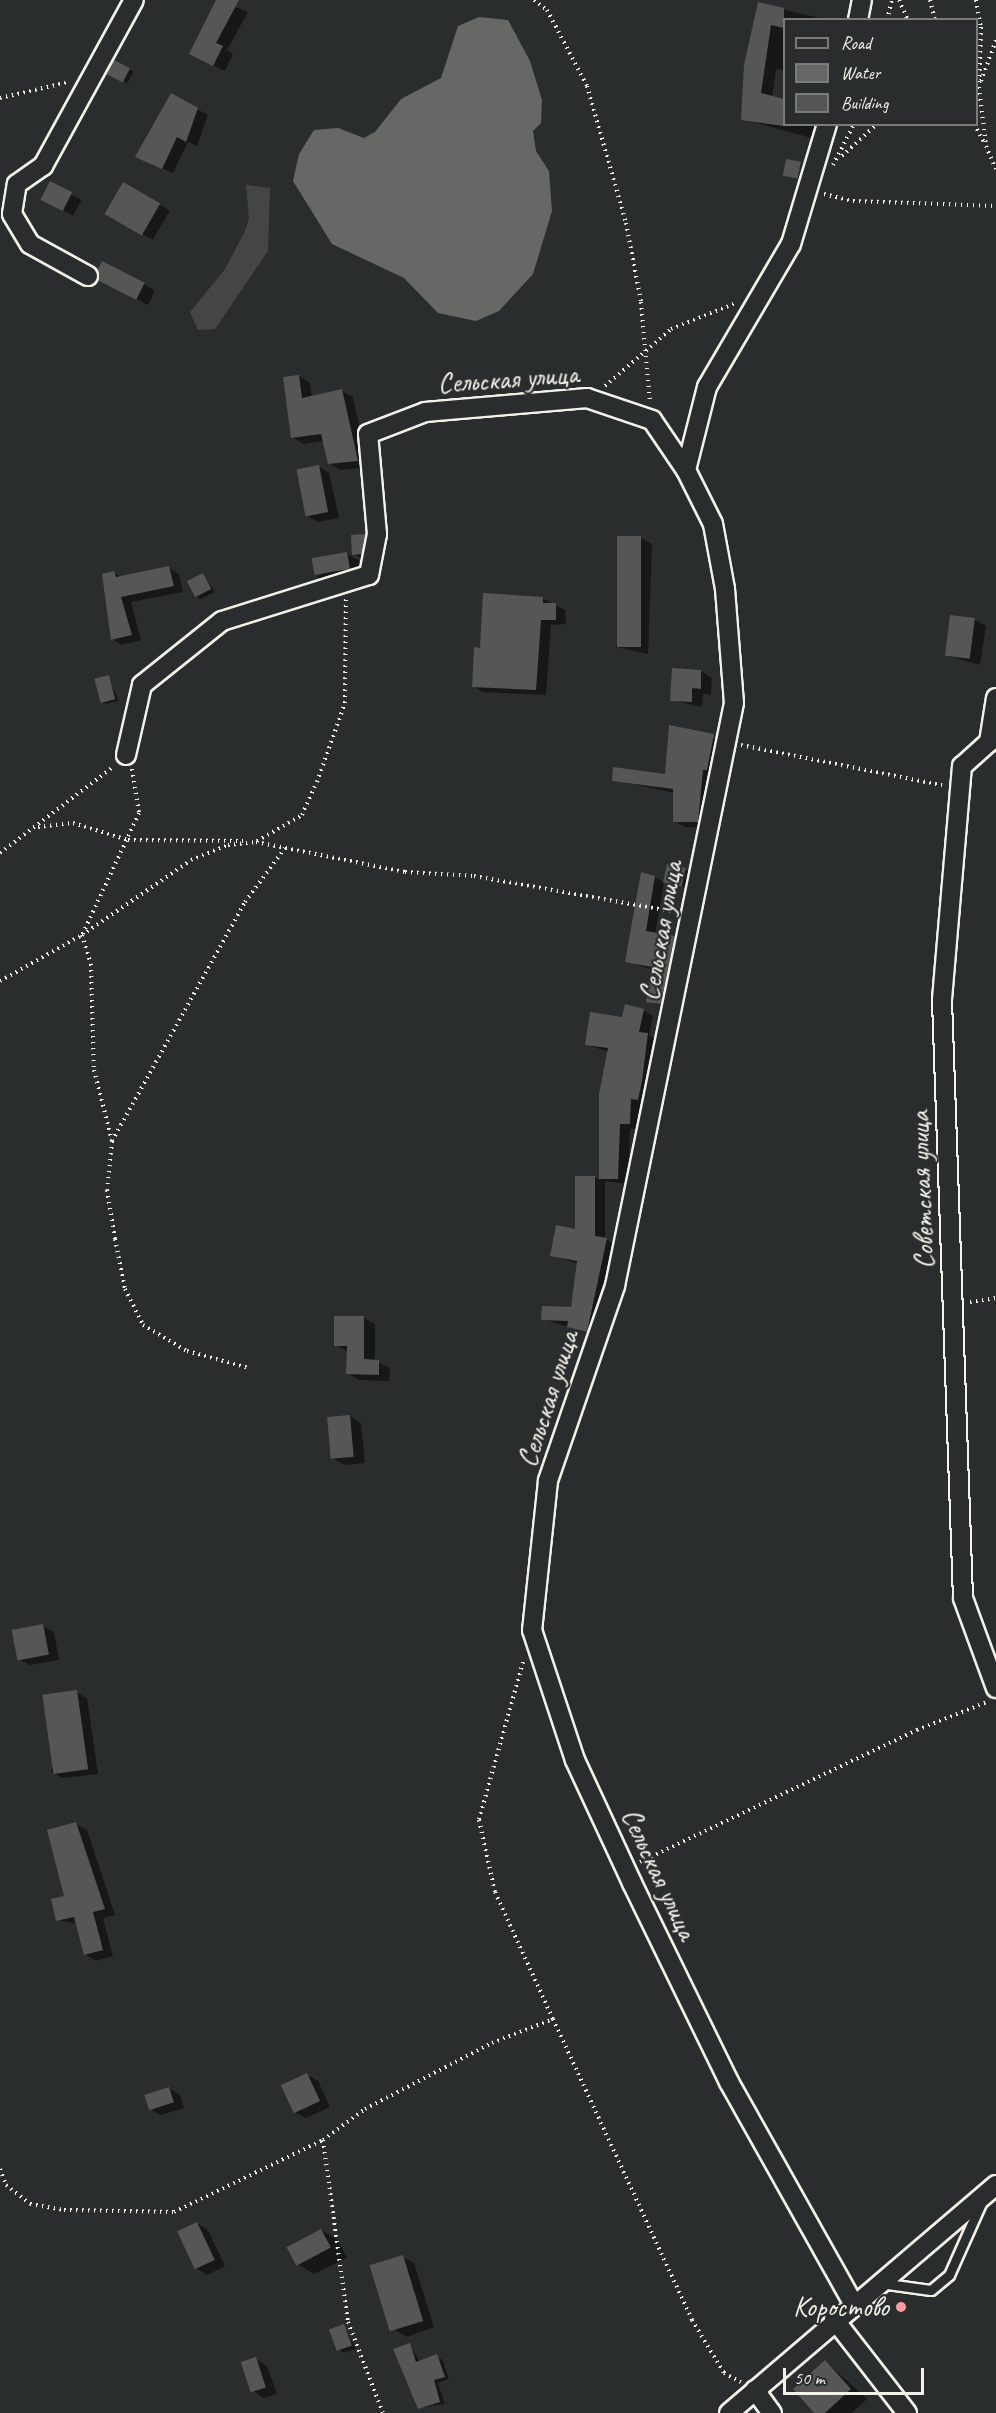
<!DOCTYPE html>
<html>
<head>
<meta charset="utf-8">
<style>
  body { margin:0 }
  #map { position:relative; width:996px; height:2413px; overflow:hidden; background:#2a2d2e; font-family:Caveat,sans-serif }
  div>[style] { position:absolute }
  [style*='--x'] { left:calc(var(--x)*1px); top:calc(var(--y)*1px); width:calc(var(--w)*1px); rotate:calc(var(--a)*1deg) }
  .green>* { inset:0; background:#444645 }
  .water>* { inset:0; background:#676866 }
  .shadow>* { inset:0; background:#0007; transform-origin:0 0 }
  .building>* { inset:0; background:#555756; transform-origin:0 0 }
  .path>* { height:4px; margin-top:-2px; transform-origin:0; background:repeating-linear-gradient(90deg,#f4f1e8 0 1.5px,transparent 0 6px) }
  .roads { filter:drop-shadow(2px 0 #f4f1e8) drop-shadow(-2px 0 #f4f1e8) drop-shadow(0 2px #f4f1e8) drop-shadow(0 -2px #f4f1e8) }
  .lane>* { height:9px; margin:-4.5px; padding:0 4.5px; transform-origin:4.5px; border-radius:4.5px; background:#2a2d2e }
  .street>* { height:18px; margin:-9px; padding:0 9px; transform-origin:9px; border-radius:9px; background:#2a2d2e }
  .dots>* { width:16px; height:16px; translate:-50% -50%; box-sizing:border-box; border:3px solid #2a2d2e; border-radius:50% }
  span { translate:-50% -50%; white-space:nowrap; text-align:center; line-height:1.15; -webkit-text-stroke:4.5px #2a2d2e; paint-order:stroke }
  .street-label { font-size:28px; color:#f4f1e8 }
  .poi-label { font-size:28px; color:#f4f1e8 }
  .right { translate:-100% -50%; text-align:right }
  .legend { position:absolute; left:783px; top:18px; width:195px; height:108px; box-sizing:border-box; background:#2a2d2e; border:2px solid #7b7b78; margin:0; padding:8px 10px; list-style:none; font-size:18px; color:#f4f1e8 }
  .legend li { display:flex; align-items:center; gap:12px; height:30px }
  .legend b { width:30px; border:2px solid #7b7b78 }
  .scale { position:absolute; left:783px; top:2368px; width:141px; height:27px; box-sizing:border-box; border:3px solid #f4f1e8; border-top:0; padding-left:8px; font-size:18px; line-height:21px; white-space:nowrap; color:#f4f1e8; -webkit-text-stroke:4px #2a2d2e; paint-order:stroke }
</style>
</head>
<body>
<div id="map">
  <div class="green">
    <div style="clip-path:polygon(246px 185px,270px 188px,268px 251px,215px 329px,198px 330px,190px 312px,225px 269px,244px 233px,249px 219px)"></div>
  </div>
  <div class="water">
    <div style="clip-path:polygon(479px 17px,508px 20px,530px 61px,542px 100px,541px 123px,533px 131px,536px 151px,549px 171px,552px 211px,533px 274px,499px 311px,476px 321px,438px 313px,404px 278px,332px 244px,293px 181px,299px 154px,314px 130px,338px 128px,364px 138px,375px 132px,401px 99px,441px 78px,458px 26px)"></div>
  </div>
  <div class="shadow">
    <div style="clip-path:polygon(218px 0,248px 12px,227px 50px,233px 54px,225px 71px,202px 60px)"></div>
    <div style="clip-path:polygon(759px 4px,829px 20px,784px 20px,784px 70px,776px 69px,772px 99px,784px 101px,784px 124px,817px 124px,815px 139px,742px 119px)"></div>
    <div style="left:115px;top:62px;width:21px;height:13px;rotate:28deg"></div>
    <div style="clip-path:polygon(197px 109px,208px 115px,197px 146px,188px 142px,173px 173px,150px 163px)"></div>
    <div style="clip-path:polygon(802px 164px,806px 166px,802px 181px,799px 181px)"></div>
    <div style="left:51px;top:183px;width:35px;height:18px;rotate:29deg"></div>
    <div style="left:124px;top:184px;width:53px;height:34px;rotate:30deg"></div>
    <div style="clip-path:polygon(144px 284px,155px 291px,148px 305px,111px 286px)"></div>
    <div style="clip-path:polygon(299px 376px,310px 383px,312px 397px,342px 391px,353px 397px,368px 467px,340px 470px,329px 463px,324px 441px,304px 444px,293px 438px)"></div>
    <div style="clip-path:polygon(318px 466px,329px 473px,339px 518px,318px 522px,307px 516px)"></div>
    <div style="clip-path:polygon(365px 536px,370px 538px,367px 556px,359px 557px,354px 554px)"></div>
    <div style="clip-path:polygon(641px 538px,652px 544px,648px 654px,616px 647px)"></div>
    <div style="clip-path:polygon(347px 554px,358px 560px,361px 575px,329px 583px,317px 577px)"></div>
    <div style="clip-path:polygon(169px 568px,179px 574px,183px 592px,131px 602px,141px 640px,122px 645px,112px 639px,114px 573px,122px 577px)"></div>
    <div style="clip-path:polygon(203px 575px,215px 592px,201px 599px,196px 596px)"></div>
    <div style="clip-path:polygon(542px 598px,565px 610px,566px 624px,551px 625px,546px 695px,483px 692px,473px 686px,482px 649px)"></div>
    <div style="clip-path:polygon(975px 620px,986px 626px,980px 665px,945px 655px)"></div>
    <div style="clip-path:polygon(701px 671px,712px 678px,711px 695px,703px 694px,702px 707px,672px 700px)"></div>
    <div style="clip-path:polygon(108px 677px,119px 701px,106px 704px,101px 701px)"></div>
    <div style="clip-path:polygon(671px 727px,725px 742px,709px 828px,685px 827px,674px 821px,675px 793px,613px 780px,666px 775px)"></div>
    <div style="left:669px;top:866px;width:23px;height:16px;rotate:15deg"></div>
    <div style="clip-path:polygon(655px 877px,664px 883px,655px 934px,684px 943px,671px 1008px,648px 1001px,653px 970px,627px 961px)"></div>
    <div style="clip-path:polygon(643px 1010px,653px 1016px,649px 1035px,658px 1040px,648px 1105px,640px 1104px,640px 1129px,630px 1129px,628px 1184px,605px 1181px,605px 1239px,617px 1245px,597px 1336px,543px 1319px,572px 1308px,578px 1264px,552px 1255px,576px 1231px,595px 1177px,600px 1180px,601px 1095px,609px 1052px,587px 1045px)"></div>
    <div style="clip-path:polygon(364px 1318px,375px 1324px,375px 1361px,390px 1368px,389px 1381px,359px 1380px,347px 1373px,348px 1352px,336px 1345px)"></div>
    <div style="clip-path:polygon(350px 1416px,361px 1423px,365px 1463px,344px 1465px,333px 1458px)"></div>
    <div style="clip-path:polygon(43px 1626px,54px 1632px,59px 1660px,30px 1665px,19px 1659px)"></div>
    <div style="clip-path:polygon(76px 1692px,87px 1698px,98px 1774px,63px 1778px,51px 1772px)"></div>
    <div style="clip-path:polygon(76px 1824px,87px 1830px,115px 1915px,103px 1918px,113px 1956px,96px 1961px,85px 1954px,78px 1924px,57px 1920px,66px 1897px)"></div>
    <div style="clip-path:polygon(307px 2075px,318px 2081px,330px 2107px,306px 2118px,295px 2112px)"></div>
    <div style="clip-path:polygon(169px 2088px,180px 2095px,184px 2108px,161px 2115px,150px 2109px)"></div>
    <div style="clip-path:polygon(197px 2223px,208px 2230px,225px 2266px,207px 2275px,196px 2268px)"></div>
    <div style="clip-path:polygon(321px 2230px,338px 2240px,347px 2258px,314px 2274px,297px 2264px)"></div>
    <div style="clip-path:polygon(403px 2257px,414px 2263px,434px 2327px,407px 2337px,396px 2331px)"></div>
    <div style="clip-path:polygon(344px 2326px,356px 2349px,344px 2353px,339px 2350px)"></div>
    <div style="clip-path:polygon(409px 2344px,420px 2362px,442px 2359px,449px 2379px,438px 2383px,445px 2404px,419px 2408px)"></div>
    <div style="clip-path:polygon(256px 2359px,267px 2366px,277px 2394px,264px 2398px,253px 2391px)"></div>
    <div style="clip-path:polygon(825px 2361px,867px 2399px,852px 2413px,817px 2413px)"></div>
  </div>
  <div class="building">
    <div style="clip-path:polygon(216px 0,239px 0,216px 43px,223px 46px,213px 66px,189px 54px)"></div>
    <div style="clip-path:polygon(758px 2px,784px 8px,784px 28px,771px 25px,761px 93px,784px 99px,784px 126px,741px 120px,744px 65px)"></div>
    <div style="left:114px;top:60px;width:18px;height:16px;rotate:27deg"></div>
    <div style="clip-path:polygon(171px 93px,198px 108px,186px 142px,177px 137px,162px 169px,135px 157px)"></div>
    <div style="left:786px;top:159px;width:15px;height:17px;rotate:11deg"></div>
    <div style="left:50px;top:181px;width:25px;height:21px;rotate:27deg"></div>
    <div style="left:123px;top:182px;width:43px;height:37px;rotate:30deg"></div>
    <div style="left:102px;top:261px;width:48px;height:19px;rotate:27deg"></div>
    <div style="clip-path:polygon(299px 375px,302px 398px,342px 389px,358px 461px,328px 464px,321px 434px,291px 438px,283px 377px)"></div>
    <div style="left:319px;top:465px;width:48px;height:23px;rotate:79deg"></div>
    <div style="clip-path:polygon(366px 534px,362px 554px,352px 555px,351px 535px)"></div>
    <div style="left:617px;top:536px;width:24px;height:111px"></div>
    <div style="left:347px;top:552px;width:17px;height:36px;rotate:80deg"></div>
    <div style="clip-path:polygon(169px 566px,174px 586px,121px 597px,132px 635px,111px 640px,102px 574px,114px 571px,116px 577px)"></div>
    <div style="left:203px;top:573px;width:18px;height:18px;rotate:63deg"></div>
    <div style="clip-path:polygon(483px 593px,543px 597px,543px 603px,556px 603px,556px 620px,541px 620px,536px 690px,472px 687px,474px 647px,480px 648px)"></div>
    <div style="left:950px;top:615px;width:25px;height:41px;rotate:7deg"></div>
    <div style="clip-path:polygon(672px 668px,701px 670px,701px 689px,692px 688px,692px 702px,670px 701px)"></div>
    <div style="left:109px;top:675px;width:25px;height:15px;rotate:76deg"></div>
    <div style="clip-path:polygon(669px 725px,714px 734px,707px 770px,703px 770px,698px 822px,673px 822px,673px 789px,612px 781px,613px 767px,665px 774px)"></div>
    <div style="left:667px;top:864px;width:19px;height:19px;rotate:12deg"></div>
    <div style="clip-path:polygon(641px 872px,655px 876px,646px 931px,675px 936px,661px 1004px,646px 1002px,652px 967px,625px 962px)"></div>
    <div style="clip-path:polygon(625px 1004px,644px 1009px,639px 1032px,648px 1033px,642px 1081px,638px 1100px,631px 1099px,630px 1124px,620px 1124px,618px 1179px,599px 1179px,599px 1094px,608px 1048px,585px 1045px,590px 1012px,622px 1017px)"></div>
    <div style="clip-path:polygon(575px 1176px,595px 1176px,595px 1236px,607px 1238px,587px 1332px,567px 1327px,568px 1321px,541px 1320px,542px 1306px,571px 1307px,577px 1261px,550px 1256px,556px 1225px,575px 1229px)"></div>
    <div style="clip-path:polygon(334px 1316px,364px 1316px,364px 1359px,379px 1360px,379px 1375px,346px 1374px,347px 1346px,334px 1346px)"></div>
    <div style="left:350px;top:1415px;width:42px;height:23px;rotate:85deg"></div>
    <div style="left:43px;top:1624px;width:31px;height:32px;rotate:79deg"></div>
    <div style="left:77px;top:1690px;width:80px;height:35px;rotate:82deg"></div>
    <div style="clip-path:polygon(76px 1822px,105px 1909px,93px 1912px,103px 1950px,84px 1955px,74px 1917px,56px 1921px,51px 1899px,64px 1896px,47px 1830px)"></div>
    <div style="left:307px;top:2073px;width:31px;height:29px;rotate:65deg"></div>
    <div style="left:169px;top:2087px;width:16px;height:26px;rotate:72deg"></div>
    <div style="left:197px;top:2222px;width:42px;height:22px;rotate:65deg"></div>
    <div style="left:321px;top:2229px;width:21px;height:39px;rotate:62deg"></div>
    <div style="left:403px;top:2255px;width:69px;height:35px;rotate:73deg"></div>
    <div style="left:344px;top:2324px;width:23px;height:16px;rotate:70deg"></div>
    <div style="clip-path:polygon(410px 2343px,416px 2362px,437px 2354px,445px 2377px,434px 2380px,440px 2402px,418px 2409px,393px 2349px)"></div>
    <div style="left:256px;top:2357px;width:32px;height:16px;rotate:72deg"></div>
    <div style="clip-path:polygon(825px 2360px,851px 2389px,825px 2413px,814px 2413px,793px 2389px)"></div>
  </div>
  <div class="path">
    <div style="--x:534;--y:0;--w:16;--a:38"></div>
    <div style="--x:547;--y:10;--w:86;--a:62.2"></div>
    <div style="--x:587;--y:86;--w:142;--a:74.1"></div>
    <div style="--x:626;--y:223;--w:80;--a:79.2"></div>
    <div style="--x:641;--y:302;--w:100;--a:84.9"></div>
    <div style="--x:899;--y:0;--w:22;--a:66"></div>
    <div style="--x:930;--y:0;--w:21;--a:76"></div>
    <div style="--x:976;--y:0;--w:27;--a:80"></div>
    <div style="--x:981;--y:27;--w:60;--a:91.9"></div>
    <div style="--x:979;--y:87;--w:59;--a:83.2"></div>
    <div style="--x:986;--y:146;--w:25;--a:67"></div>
    <div style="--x:887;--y:20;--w:21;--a:-76"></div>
    <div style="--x:981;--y:81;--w:44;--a:-69.9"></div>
    <div style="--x:0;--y:98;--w:71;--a:-13.1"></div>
    <div style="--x:974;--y:124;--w:21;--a:61"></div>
    <div style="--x:842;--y:156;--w:47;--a:-42.4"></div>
    <div style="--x:833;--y:165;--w:46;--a:-62.9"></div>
    <div style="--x:824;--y:194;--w:30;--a:14"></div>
    <div style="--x:853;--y:201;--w:143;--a:2"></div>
    <div style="--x:605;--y:386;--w:87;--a:-40.8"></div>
    <div style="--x:671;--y:329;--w:70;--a:-21.8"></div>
    <div style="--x:741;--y:745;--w:205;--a:11.3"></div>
    <div style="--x:132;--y:769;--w:45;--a:81"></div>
    <div style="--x:139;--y:813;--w:135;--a:115"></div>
    <div style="--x:82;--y:935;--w:30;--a:73"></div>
    <div style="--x:91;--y:964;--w:106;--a:88.4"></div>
    <div style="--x:94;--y:1070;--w:73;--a:75.8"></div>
    <div style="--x:112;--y:1141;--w:49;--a:95.8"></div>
    <div style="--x:107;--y:1190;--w:50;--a:80.7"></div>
    <div style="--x:115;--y:1239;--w:51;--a:78.7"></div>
    <div style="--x:125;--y:1289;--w:40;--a:63.4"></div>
    <div style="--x:143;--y:1325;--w:51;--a:30.6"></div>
    <div style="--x:187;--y:1351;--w:64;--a:15.3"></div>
    <div style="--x:38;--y:827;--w:35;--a:-7"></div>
    <div style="--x:73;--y:823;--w:58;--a:17.2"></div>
    <div style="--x:128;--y:840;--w:115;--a:0.5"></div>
    <div style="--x:257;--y:841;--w:52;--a:-30"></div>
    <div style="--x:302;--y:815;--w:36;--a:-66"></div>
    <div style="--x:317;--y:782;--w:84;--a:-70.5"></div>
    <div style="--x:345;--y:703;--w:105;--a:-89.5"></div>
    <div style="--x:0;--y:853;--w:143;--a:-37.3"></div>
    <div style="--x:0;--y:981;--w:94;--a:-29.3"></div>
    <div style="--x:82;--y:935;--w:132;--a:-34.5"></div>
    <div style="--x:191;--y:860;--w:40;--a:-22"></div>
    <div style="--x:228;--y:845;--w:28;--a:-6"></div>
    <div style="--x:256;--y:842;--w:152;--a:11.4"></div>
    <div style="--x:405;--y:872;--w:69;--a:3.3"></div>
    <div style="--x:474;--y:876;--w:205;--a:10.1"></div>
    <div style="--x:112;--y:1141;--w:274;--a:-60.9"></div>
    <div style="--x:245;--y:902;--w:67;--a:-53.5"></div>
    <div style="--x:970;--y:1302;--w:26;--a:-9"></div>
    <div style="--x:523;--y:1662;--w:164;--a:105.6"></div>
    <div style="--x:479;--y:1820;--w:74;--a:77.5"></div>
    <div style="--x:495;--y:1892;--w:140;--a:65.5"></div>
    <div style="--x:640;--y:1862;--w:307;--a:-25.5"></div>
    <div style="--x:917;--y:1730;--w:75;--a:-21.8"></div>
    <div style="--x:323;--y:2140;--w:184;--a:82.2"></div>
    <div style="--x:348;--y:2322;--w:97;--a:69"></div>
    <div style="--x:0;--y:2169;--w:17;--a:69"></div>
    <div style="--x:6;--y:2185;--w:31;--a:38"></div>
    <div style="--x:30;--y:2204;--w:35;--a:10"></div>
    <div style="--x:64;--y:2210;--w:110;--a:1"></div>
    <div style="--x:174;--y:2212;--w:165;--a:-25.8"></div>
    <div style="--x:323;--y:2140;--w:52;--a:-36.4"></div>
    <div style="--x:365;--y:2109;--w:143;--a:-27.5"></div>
    <div style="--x:492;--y:2043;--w:66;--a:-21.5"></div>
    <div style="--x:553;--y:2019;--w:332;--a:65.2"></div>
    <div style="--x:692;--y:2320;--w:62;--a:58.9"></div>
    <div style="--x:724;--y:2373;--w:19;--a:28"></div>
  </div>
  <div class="roads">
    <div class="lane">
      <div style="--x:880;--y:2283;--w:51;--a:7.8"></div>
      <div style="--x:931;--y:2290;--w:23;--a:-40"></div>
      <div style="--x:949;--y:2275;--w:79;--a:-66"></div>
    </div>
    <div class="street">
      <div style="--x:858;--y:20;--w:20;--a:-79"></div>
      <div style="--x:88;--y:276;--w:66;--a:-151.1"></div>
      <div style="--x:30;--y:244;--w:35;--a:-121"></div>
      <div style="--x:12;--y:214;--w:30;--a:-81"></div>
      <div style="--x:17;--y:184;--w:32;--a:-35"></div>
      <div style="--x:43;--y:166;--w:189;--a:-61.3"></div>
      <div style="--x:686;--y:470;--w:86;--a:-75.8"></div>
      <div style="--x:707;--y:387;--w:166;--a:-59.6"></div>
      <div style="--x:791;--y:244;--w:125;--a:-73.3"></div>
      <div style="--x:996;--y:698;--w:45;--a:99"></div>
      <div style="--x:989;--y:742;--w:36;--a:138"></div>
      <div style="--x:962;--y:766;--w:235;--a:94.9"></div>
      <div style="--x:942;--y:1000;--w:598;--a:87.99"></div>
      <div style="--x:963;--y:1598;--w:96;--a:69.9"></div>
      <div style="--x:126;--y:755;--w:72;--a:-77.1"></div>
      <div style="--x:142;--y:685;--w:102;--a:-38.7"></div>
      <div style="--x:222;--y:621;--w:154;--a:-17.4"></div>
      <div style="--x:369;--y:575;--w:42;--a:-79"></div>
      <div style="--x:377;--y:534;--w:100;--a:-95.1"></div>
      <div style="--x:368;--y:434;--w:61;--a:-21.1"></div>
      <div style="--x:425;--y:412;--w:163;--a:-4.9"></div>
      <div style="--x:587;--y:398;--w:69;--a:18.7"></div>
      <div style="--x:652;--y:420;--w:60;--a:55.8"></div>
      <div style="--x:686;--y:470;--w:60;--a:63.4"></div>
      <div style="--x:713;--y:524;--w:66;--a:79.5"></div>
      <div style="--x:725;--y:589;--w:114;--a:85.5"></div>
      <div style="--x:734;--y:703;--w:595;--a:101.54"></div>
      <div style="--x:615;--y:1286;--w:206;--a:109"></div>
      <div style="--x:548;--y:1481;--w:150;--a:96.1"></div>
      <div style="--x:532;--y:1630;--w:137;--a:71.7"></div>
      <div style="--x:575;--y:1760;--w:136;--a:65.1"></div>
      <div style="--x:632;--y:1883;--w:221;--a:64"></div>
      <div style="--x:729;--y:2082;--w:253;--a:60.7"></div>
      <div style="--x:834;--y:2319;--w:119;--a:52.2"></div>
      <div style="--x:755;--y:2390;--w:29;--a:54"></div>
      <div style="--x:729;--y:2413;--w:351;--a:-40.5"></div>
    </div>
  </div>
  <div class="dots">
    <div style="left:901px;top:2307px;background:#ff9aa2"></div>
  </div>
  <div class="street-label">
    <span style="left:508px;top:379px;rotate:-4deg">Сельская улица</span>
    <span style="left:661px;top:931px;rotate:-80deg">Сельская улица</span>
    <span style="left:922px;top:1190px;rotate:-92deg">Советская улица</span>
    <span style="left:548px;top:1399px;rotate:-72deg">Сельская улица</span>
    <span style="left:659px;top:1874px;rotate:65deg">Сельская улица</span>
  </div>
  <div class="poi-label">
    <span class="right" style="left:889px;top:2307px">Коростово</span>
  </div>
  <ul class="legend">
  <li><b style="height:8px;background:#2a2d2e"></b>Road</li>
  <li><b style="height:16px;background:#676866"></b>Water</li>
  <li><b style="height:16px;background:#555756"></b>Building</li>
  </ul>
  <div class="scale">50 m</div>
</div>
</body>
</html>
